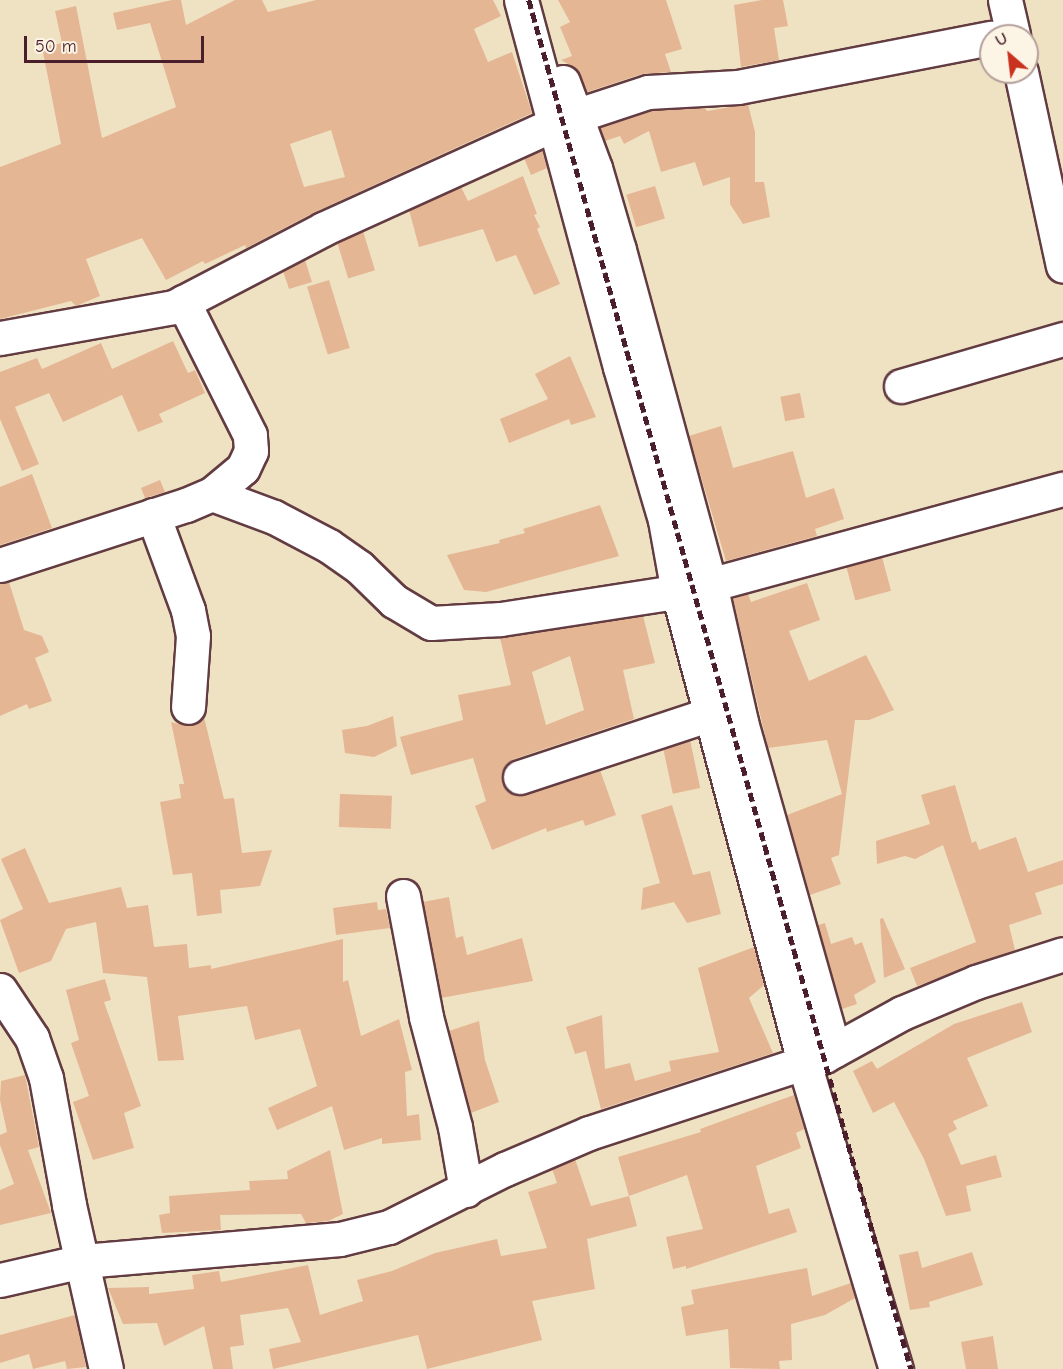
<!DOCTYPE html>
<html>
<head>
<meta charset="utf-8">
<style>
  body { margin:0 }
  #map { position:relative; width:1063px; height:1369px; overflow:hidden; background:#efe2c3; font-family:"Comic Neue",sans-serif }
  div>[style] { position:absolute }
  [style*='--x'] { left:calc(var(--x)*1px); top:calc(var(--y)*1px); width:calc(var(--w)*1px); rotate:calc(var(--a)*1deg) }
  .building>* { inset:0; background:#e5b694; transform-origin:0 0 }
  .roads { filter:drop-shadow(2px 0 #633c42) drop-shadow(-2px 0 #633c42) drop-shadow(0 2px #633c42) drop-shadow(0 -2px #633c42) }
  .minor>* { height:33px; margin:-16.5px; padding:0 16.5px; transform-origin:16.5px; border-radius:16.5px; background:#fff }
  .rail>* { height:4.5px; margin-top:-2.25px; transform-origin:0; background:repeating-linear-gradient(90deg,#4a1f2b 0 9px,transparent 0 13.5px) }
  span { translate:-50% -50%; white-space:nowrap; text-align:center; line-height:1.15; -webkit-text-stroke:4.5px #fcf5e5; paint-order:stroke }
  .north { position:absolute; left:979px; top:24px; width:60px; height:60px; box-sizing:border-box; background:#fcf5e5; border:2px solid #b59f9b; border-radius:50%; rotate:332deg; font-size:16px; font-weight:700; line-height:24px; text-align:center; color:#4a1f2b }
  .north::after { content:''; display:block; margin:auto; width:21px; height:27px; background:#c8321e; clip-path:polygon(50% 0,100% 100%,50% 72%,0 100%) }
  .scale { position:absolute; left:24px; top:36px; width:180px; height:27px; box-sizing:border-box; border:3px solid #4a1f2b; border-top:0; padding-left:8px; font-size:18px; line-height:21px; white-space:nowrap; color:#4a1f2b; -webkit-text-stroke:4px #fcf5e5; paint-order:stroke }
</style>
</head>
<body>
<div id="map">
  <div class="building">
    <div style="clip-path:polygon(evenodd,172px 0,181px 0,186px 25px,235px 0,262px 0,268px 12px,316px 0,493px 0,501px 16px,474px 29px,488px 62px,512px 52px,532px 113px,315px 212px,246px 248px,245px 245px,205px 264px,203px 261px,166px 280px,142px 238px,86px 259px,100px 296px,76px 306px,71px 301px,0 319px,0 167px,61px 144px,42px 47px,62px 43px,55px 11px,76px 6px,102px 138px,176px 107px,150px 23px,117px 30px,113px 13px,172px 0,331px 130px,345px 177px,304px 187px,290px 144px,331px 130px)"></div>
    <div style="clip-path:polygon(558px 0,666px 0,682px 49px,665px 54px,671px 72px,642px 74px,587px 92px,575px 68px,561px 60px,572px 56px,560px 27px,570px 22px)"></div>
    <div style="clip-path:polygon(762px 0,783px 0,788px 26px,774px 28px,779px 60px,741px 67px,734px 5px)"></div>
    <div style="clip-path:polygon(748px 104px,755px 132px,755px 182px,764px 182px,770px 217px,743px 224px,730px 204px,730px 177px,703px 186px,695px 162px,661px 172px,649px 131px,624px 144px,620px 136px,605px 141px,600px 128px,652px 111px,705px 108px,707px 111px)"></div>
    <div style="clip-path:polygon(542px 150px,547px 168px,531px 175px,524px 158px)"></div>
    <div style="clip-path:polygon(523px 176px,537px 214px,534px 215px,540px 227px,537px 229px,560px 284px,534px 295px,516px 255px,496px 262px,483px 229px,419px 247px,409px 210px,461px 187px,468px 201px)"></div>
    <div style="left:655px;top:186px;width:34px;height:30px;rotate:73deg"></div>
    <div style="left:363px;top:231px;width:41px;height:28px;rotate:73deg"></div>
    <div style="clip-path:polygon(305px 260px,312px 282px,289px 289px,283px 271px)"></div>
    <div style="left:329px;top:280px;width:71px;height:23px;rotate:73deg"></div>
    <div style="clip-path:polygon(173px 341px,188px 373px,195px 370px,205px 393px,159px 414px,163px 422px,138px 432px,122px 395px,63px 422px,49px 393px,15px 407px,39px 464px,22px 471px,0 419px,0 372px,37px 358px,42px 369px,101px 343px,112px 369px)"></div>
    <div style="clip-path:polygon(570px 356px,596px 417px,571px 425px,569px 419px,509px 443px,500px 419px,548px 399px,535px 374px)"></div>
    <div style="left:800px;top:393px;width:25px;height:20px;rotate:79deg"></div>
    <div style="clip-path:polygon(721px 426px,733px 468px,793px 451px,806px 498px,834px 488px,844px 519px,815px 529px,817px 536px,726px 561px,689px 436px)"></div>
    <div style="clip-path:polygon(32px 474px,52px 528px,0 545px,0 487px)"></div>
    <div style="clip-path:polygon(160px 480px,165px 492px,145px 498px,141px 488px)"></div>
    <div style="clip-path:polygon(600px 505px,619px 556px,486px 592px,464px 590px,447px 555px,500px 543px,499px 540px,525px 533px,523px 529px)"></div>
    <div style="left:882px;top:557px;width:35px;height:37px;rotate:75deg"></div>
    <div style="clip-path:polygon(9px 582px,24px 630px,42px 636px,49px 652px,35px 658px,52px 701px,29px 709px,27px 704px,0 716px,0 583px)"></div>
    <div style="clip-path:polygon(807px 583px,820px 620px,789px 631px,809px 681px,866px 655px,894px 710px,869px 720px,855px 720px,839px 855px,831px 858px,841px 884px,810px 895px,787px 815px,842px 794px,827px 740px,768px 748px,733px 599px,748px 594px,751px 602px)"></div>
    <div style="clip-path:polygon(evenodd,643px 616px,655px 663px,623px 670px,634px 719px,514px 759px,502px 774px,507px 791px,517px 795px,600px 770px,616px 815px,585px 826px,583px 820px,547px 832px,546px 828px,492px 850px,475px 806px,486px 801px,473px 758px,411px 775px,400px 737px,463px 720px,458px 695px,511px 685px,500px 638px,643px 616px,570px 656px,584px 710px,546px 725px,532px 672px,570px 656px)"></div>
    <div style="clip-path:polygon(393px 716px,397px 746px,374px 757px,345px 753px,342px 730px,367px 726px)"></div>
    <div style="clip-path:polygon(204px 717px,224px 799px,234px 798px,242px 853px,272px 850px,260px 886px,220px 890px,222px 913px,197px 916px,192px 873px,173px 875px,160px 802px,181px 798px,179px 784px,184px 784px,171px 722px,187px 726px)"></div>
    <div style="left:690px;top:740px;width:49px;height:28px;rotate:78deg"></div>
    <div style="clip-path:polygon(955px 785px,972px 843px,976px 841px,979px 850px,1016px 837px,1028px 872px,1063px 860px,1063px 884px,1035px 893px,1042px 914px,1009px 925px,1015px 950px,917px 986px,910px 968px,976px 942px,943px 845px,915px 859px,905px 856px,877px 864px,876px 841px,930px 824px,921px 795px)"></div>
    <div style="left:340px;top:794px;width:52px;height:33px;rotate:2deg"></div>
    <div style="clip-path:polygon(672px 805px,693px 875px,710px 871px,721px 914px,687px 923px,674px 902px,641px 910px,643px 888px,660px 883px,641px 815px)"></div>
    <div style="clip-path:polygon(25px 848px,49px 903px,121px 887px,127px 908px,148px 905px,154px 947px,187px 944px,189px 968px,211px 965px,211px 969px,343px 939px,343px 982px,348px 980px,361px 1036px,399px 1019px,412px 1070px,405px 1072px,407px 1116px,419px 1114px,421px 1140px,382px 1144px,382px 1138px,344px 1150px,332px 1106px,277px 1130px,268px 1108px,317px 1086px,300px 1029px,255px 1040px,247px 1006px,178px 1016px,184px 1060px,158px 1061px,147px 977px,103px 973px,96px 922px,66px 929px,51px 961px,19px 973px,0 920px,23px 909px,1px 859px)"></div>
    <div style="clip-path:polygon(449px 897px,456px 938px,463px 936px,467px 955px,522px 938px,533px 981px,441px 998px,423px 902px)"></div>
    <div style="clip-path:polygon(377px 902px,378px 910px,386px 909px,390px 928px,336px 935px,333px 908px)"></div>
    <div style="clip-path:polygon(883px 918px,905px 969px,884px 978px,880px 919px)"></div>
    <div style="clip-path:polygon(825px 923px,831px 944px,852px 937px,855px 945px,862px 942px,876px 982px,854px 995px,857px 1004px,842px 1009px,818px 925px)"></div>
    <div style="clip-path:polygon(754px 947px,764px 985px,749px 998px,773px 1053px,601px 1109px,586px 1051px,575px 1054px,566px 1027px,602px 1015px,605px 1069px,630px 1063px,635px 1081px,671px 1071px,669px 1061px,719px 1052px,698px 968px)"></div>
    <div style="clip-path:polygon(105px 979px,111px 1000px,104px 1002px,141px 1106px,124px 1113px,134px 1148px,93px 1160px,73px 1102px,89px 1096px,71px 1043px,79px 1040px,66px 990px)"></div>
    <div style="clip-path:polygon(1022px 1002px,1032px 1032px,967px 1058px,988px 1106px,953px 1121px,957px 1129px,948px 1134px,961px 1165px,996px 1155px,1002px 1177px,966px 1186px,971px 1211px,946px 1216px,924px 1159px,894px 1102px,873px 1113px,853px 1071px,872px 1061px,877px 1069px,954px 1024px)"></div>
    <div style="clip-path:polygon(479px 1021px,485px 1060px,499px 1102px,471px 1113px,449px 1031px)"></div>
    <div style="clip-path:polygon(25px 1075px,39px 1147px,28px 1150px,51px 1213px,0 1225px,0 1190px,14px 1184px,0 1145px,0 1135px,7px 1132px,0 1100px,1px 1081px)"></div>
    <div style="clip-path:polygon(794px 1095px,804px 1129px,796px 1133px,801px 1148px,756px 1166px,769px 1214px,789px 1208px,797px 1232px,686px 1269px,686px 1266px,673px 1269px,666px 1237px,703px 1229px,687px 1175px,629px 1196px,618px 1157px,701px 1132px,700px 1129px)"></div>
    <div style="clip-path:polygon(330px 1150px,343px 1214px,328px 1221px,306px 1223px,301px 1214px,220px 1215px,221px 1230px,162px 1233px,159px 1215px,170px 1213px,169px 1196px,250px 1190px,249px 1181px,288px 1179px,287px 1171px)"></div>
    <div style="clip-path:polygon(575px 1159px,591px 1206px,629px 1196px,637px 1226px,587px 1239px,595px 1289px,532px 1301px,542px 1340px,427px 1369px,418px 1335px,273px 1369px,269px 1349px,301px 1342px,288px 1308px,240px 1315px,244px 1345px,230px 1347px,233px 1369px,213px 1369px,204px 1326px,164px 1346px,157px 1323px,123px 1324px,108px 1288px,149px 1287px,149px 1294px,194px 1289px,192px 1275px,219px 1271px,221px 1282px,308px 1265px,320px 1315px,363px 1301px,357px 1280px,392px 1271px,435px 1253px,497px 1239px,501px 1256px,547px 1248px,528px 1192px,557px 1183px,552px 1169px)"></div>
    <div style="clip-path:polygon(918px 1251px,922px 1268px,972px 1252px,983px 1285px,929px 1302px,930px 1307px,910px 1310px,899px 1255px)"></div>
    <div style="clip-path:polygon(807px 1268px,812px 1296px,851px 1283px,855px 1298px,825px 1315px,791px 1324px,792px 1360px,779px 1361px,780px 1369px,730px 1368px,728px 1329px,686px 1336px,681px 1307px,694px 1304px,691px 1290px)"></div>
    <div style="clip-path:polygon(75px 1315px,86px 1367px,67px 1369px,65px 1361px,33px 1369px,29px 1354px,0 1363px,0 1335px)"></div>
    <div style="clip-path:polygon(993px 1336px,998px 1369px,966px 1369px,961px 1342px)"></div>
  </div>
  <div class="roads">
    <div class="minor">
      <div style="--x:521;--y:0;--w:380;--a:74.9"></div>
      <div style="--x:620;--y:367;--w:159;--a:73.6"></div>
      <div style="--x:665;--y:520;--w:73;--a:79.8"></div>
      <div style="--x:678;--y:592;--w:488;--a:75"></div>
      <div style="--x:804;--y:1063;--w:320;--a:73.3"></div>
      <div style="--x:1005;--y:0;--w:37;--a:77"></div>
      <div style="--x:1021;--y:72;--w:198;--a:77.8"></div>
      <div style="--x:563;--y:82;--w:92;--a:69.6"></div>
      <div style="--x:595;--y:168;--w:85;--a:73.7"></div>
      <div style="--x:619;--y:250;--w:346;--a:74.8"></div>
      <div style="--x:710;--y:584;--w:141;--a:77.3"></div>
      <div style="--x:741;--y:722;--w:341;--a:74.2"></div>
      <div style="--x:575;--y:116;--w:77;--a:-18.2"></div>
      <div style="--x:648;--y:92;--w:90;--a:-3.2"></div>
      <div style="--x:738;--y:87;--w:258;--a:-11"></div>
      <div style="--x:0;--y:338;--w:177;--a:-10.1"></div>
      <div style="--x:174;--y:307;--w:168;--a:-27.6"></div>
      <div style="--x:323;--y:229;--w:254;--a:-24.4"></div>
      <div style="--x:901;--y:386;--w:169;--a:-16.2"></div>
      <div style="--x:212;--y:494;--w:66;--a:20.4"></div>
      <div style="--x:274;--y:517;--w:62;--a:27.8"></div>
      <div style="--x:329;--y:546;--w:37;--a:35"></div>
      <div style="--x:359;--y:567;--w:49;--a:44.2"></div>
      <div style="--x:394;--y:601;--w:43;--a:30.7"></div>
      <div style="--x:431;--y:623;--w:70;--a:-3.3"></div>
      <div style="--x:501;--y:619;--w:195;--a:-8.8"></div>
      <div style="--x:694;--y:589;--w:382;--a:-15.2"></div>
      <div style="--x:153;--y:515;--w:101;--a:69.8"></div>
      <div style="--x:188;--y:610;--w:26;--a:79"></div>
      <div style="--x:193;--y:636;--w:71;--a:94"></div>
      <div style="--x:0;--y:565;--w:195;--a:-17.9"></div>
      <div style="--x:186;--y:505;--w:28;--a:-23"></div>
      <div style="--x:212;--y:494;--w:40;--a:-40"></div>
      <div style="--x:243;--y:468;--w:19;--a:-65"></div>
      <div style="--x:251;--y:451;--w:16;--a:-94"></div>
      <div style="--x:250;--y:435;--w:149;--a:-116.7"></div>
      <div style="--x:520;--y:777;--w:200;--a:-18.3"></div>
      <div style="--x:403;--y:896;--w:123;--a:79.2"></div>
      <div style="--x:426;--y:1017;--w:114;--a:75.2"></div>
      <div style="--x:455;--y:1127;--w:64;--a:80.1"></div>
      <div style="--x:0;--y:990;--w:58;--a:56.3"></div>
      <div style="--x:32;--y:1038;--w:42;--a:70.7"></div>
      <div style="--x:46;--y:1078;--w:129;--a:79.7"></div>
      <div style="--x:69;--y:1205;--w:168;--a:77.3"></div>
      <div style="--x:0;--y:1280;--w:85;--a:-12.9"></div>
      <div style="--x:83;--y:1261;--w:258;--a:-4.9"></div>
      <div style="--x:340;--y:1239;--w:50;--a:-13.8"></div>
      <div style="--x:389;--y:1227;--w:130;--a:-26.6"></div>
      <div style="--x:505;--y:1169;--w:91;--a:-23.2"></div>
      <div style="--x:589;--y:1133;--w:247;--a:-18.1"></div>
      <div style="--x:824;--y:1056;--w:89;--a:-28.9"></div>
      <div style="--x:902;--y:1013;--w:80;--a:-22.7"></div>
      <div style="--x:976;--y:982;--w:91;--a:-17.8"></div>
    </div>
  </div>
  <div class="rail">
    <div style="--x:529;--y:0;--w:1421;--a:74.41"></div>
  </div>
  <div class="north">U</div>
  <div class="scale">50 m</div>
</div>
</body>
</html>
